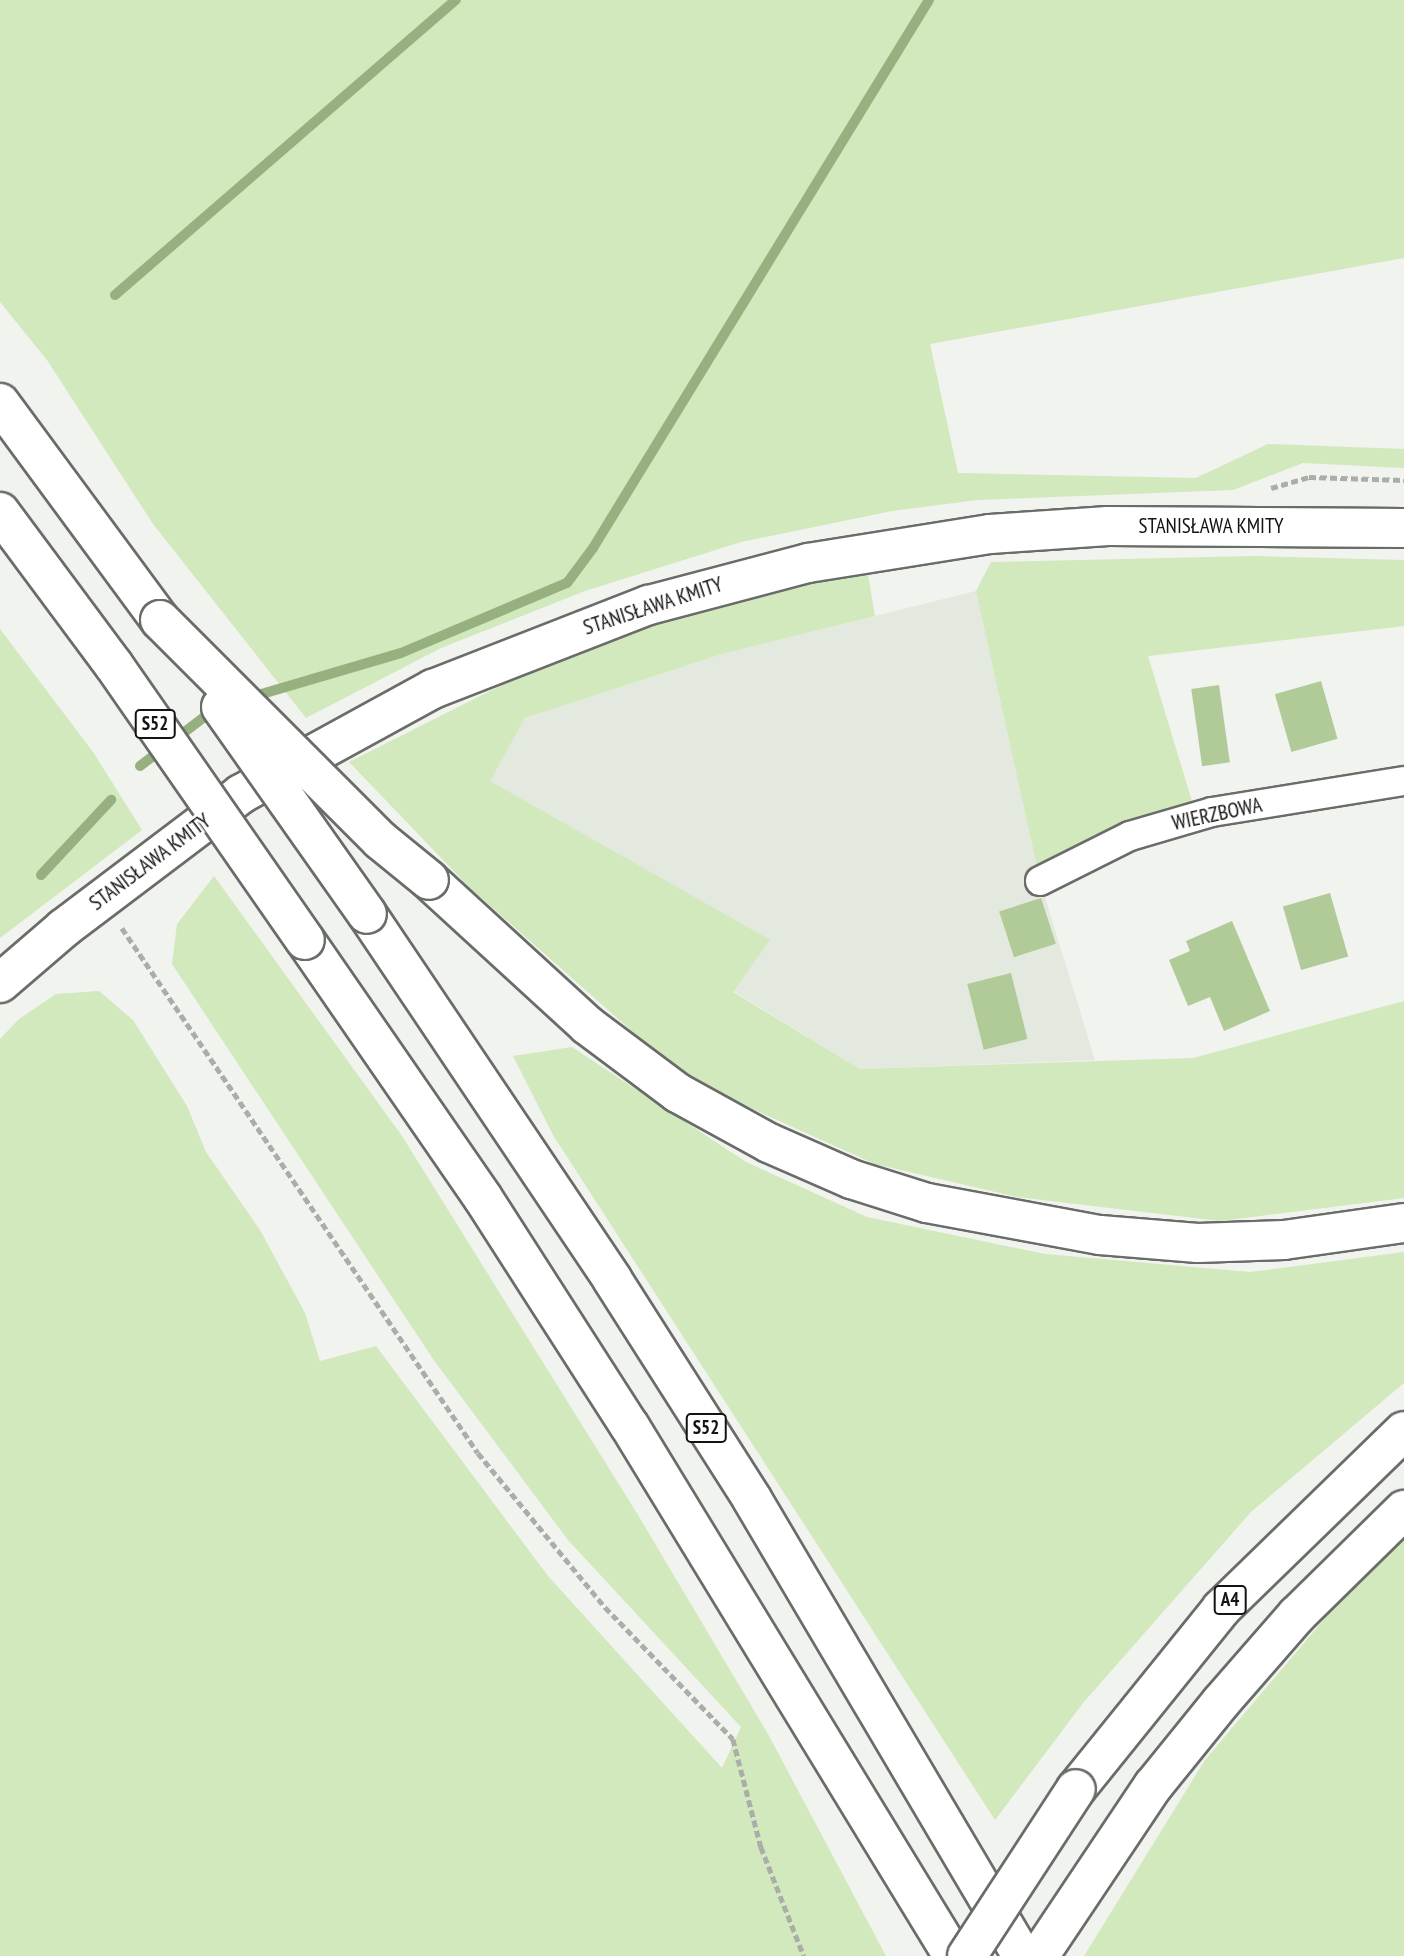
<!DOCTYPE html>
<html>
<head>
<meta charset="utf-8">
<style>
  body { margin:0 }
  #map { position:relative; width:1404px; height:1956px; overflow:hidden; background:#f0f3ee; font-family:"PT Sans Narrow",sans-serif }
  div>[style] { position:absolute }
  [style*='--x'] { left:calc(var(--x)*1px); top:calc(var(--y)*1px); width:calc(var(--w)*1px); rotate:calc(var(--a)*1deg) }
  .built>* { inset:0; background:#e3e9de }
  .green>* { inset:0; background:#d2e8bd }
  .stream>* { height:10px; margin:-5px; padding:0 5px; transform-origin:5px; border-radius:5px; background:#97b07f }
  .building>* { inset:0; background:#b0ca98; transform-origin:0 0 }
  .path>* { height:4.5px; margin-top:-2.25px; transform-origin:0; background:repeating-linear-gradient(90deg,#abada9 0 7px,transparent 0 10.5px) }
  .roads { filter:drop-shadow(2px 0 #6a6c69) drop-shadow(-2px 0 #6a6c69) drop-shadow(0 2px #6a6c69) drop-shadow(0 -2px #6a6c69) }
  .street>* { height:28px; margin:-14px; padding:0 14px; transform-origin:14px; border-radius:14px; background:#fff }
  .secondary>* { height:38px; margin:-19px; padding:0 19px; transform-origin:19px; border-radius:19px; background:#fff }
  .highway>* { height:38px; margin:-19px; padding:0 19px; transform-origin:19px; border-radius:19px; background:#fff }
  .bridges { filter:drop-shadow(2px 0 #6a6c69) drop-shadow(-2px 0 #6a6c69) drop-shadow(0 2px #6a6c69) drop-shadow(0 -2px #6a6c69) }
  .highway-bridge>* { height:38px; margin:-19px; padding:0 19px; transform-origin:19px; border-radius:19px; background:#fff }
  span { translate:-50% -50%; white-space:nowrap; text-align:center; line-height:1.15; -webkit-text-stroke:5px #fff; paint-order:stroke }
  .shield-label span { padding:2px 5px; background:#fff; border:2px solid; border-radius:5px; -webkit-text-stroke-width:0 }
  .shield-label { font-size:19px; color:#131412; font-weight:700 }
  .street-label { font-size:21px; color:#131412 }
</style>
</head>
<body>
<div id="map">
  <div class="built">
    <div style="clip-path:polygon(976px 591px,1040px 881px,1095px 1060px,860px 1069px,733px 991px,769px 940px,489px 781px,525px 718px,722px 654px)"></div>
  </div>
  <div class="green">
    <div style="clip-path:polygon(0 0,1404px 0,1404px 258px,930px 344px,958px 473px,1196px 478px,1268px 444px,1404px 449px,1404px 468px,1303px 463px,1233px 490px,977px 500px,892px 511px,741px 542px,585px 591px,441px 648px,306px 718px,153px 524px,47px 360px,0 302px)"></div>
    <div style="clip-path:polygon(1254px 556px,1404px 560px,1404px 626px,1148px 656px,1194px 808px,1037px 867px,976px 591px,991px 562px)"></div>
    <div style="clip-path:polygon(867px 568px,875px 616px,722px 654px,525px 718px,490px 781px,770px 940px,733px 992px,860px 1069px,1193px 1058px,1404px 1001px,1404px 1198px,1220px 1221px,1017px 1197px,875px 1164px,686px 1079px,469px 887px,349px 762px,512px 680px,686px 613px)"></div>
    <div style="clip-path:polygon(0 629px,93px 752px,142px 830px,0 938px)"></div>
    <div style="clip-path:polygon(214px 876px,402px 1136px,638px 1515px,768px 1734px,886px 1956px,0 1956px,0 1039px,19px 1019px,56px 994px,99px 991px,133px 1020px,187px 1106px,206px 1152px,260px 1230px,305px 1313px,320px 1361px,376px 1346px,548px 1576px,722px 1768px,741px 1727px,568px 1540px,433px 1359px,172px 964px,177px 924px)"></div>
    <div style="clip-path:polygon(572px 1047px,746px 1162px,867px 1217px,1045px 1254px,1250px 1272px,1404px 1252px,1404px 1383px,1251px 1512px,1083px 1703px,995px 1820px,553px 1135px,513px 1056px)"></div>
    <div style="clip-path:polygon(1404px 1535px,1404px 1956px,1084px 1956px,1205px 1760px,1375px 1559px)"></div>
  </div>
  <div class="stream">
    <div style="--x:115;--y:295;--w:451;--a:-40.9"></div>
    <div style="--x:248;--y:698;--w:159;--a:-16.4"></div>
    <div style="--x:401;--y:653;--w:180;--a:-22.9"></div>
    <div style="--x:567;--y:583;--w:44;--a:-53.4"></div>
    <div style="--x:593;--y:548;--w:643;--a:-58.49"></div>
    <div style="--x:140;--y:766;--w:96;--a:-37.3"></div>
    <div style="--x:41;--y:875;--w:103;--a:-47"></div>
  </div>
  <div class="building">
    <div style="left:1321px;top:681px;width:60px;height:48px;rotate:74deg"></div>
    <div style="left:1219px;top:685px;width:78px;height:28px;rotate:82deg"></div>
    <div style="left:1330px;top:893px;width:66px;height:49px;rotate:74deg"></div>
    <div style="left:1041px;top:898px;width:48px;height:44px;rotate:72deg"></div>
    <div style="clip-path:polygon(1232px 921px,1270px 1011px,1224px 1031px,1210px 997px,1188px 1006px,1169px 960px,1190px 951px,1186px 941px)"></div>
    <div style="left:1011px;top:973px;width:68px;height:45px;rotate:76deg"></div>
  </div>
  <div class="path">
    <div style="--x:1271;--y:488;--w:40;--a:-16"></div>
    <div style="--x:1309;--y:477;--w:95;--a:1.8"></div>
    <div style="--x:122;--y:928;--w:634;--a:55.86"></div>
    <div style="--x:478;--y:1453;--w:200;--a:50.5"></div>
    <div style="--x:605;--y:1607;--w:184;--a:45.9"></div>
    <div style="--x:733;--y:1739;--w:112;--a:75.5"></div>
    <div style="--x:761;--y:1847;--w:117;--a:68.5"></div>
  </div>
  <div class="roads">
    <div class="street">
      <div style="--x:1040;--y:881;--w:101;--a:-26.6"></div>
      <div style="--x:1130;--y:836;--w:85;--a:-16.3"></div>
      <div style="--x:1212;--y:812;--w:194;--a:-9.2"></div>
    </div>
    <div class="secondary">
      <div style="--x:0;--y:983;--w:84;--a:-40.7"></div>
      <div style="--x:64;--y:928;--w:222;--a:-37.1"></div>
      <div style="--x:241;--y:794;--w:219;--a:-28.7"></div>
      <div style="--x:433;--y:689;--w:232;--a:-21.3"></div>
      <div style="--x:649;--y:605;--w:164;--a:-14.8"></div>
      <div style="--x:808;--y:563;--w:184;--a:-9.1"></div>
      <div style="--x:990;--y:534;--w:118;--a:-3.9"></div>
      <div style="--x:1108;--y:526;--w:296;--a:0.4"></div>
    </div>
    <div class="highway">
      <div style="--x:0;--y:403;--w:270;--a:53.6"></div>
      <div style="--x:429;--y:880;--w:214;--a:42.5"></div>
      <div style="--x:587;--y:1025;--w:114;--a:36.8"></div>
      <div style="--x:678;--y:1093;--w:104;--a:28.8"></div>
      <div style="--x:769;--y:1143;--w:90;--a:23.7"></div>
      <div style="--x:851;--y:1179;--w:80;--a:17.5"></div>
      <div style="--x:927;--y:1203;--w:176;--a:10.5"></div>
      <div style="--x:1100;--y:1235;--w:98;--a:4.7"></div>
      <div style="--x:1198;--y:1243;--w:86;--a:-2"></div>
      <div style="--x:1284;--y:1240;--w:121;--a:-8.1"></div>
      <div style="--x:367;--y:914;--w:440;--a:56.1"></div>
      <div style="--x:612;--y:1279;--w:261;--a:57.5"></div>
      <div style="--x:752;--y:1499;--w:531;--a:59.42"></div>
      <div style="--x:305;--y:940;--w:313;--a:55.4"></div>
      <div style="--x:483;--y:1198;--w:270;--a:57.3"></div>
      <div style="--x:629;--y:1425;--w:622;--a:58.61"></div>
      <div style="--x:1076;--y:1789;--w:231;--a:-51.1"></div>
      <div style="--x:1221;--y:1609;--w:255;--a:-44.2"></div>
      <div style="--x:1039;--y:1956;--w:205;--a:-56.2"></div>
      <div style="--x:1153;--y:1786;--w:108;--a:-51"></div>
      <div style="--x:1221;--y:1702;--w:116;--a:-48.9"></div>
      <div style="--x:1297;--y:1615;--w:150;--a:-44.5"></div>
    </div>
  </div>
  <div class="bridges">
    <div class="highway-bridge">
      <div style="--x:0;--y:512;--w:189;--a:53.4"></div>
      <div style="--x:113;--y:664;--w:336;--a:55.2"></div>
      <div style="--x:160;--y:620;--w:311;--a:45"></div>
      <div style="--x:380;--y:840;--w:63;--a:39.2"></div>
      <div style="--x:221;--y:707;--w:253;--a:54.8"></div>
      <div style="--x:967;--y:1956;--w:199;--a:-56.9"></div>
    </div>
  </div>
  <div class="shield-label">
    <span style="left:155px;top:724px">S52</span>
    <span style="left:706px;top:1428px">S52</span>
    <span style="left:1230px;top:1600px">A4</span>
  </div>
  <div class="street-label">
    <span style="left:1211px;top:526px">STANISŁAWA KMITY</span>
    <span style="left:653px;top:606px;rotate:-18deg">STANISŁAWA KMITY</span>
    <span style="left:1217px;top:814px;rotate:-12deg">WIERZBOWA</span>
    <span style="left:150px;top:862px;rotate:-37deg">STANISŁAWA KMITY</span>
  </div>
</div>
</body>
</html>
